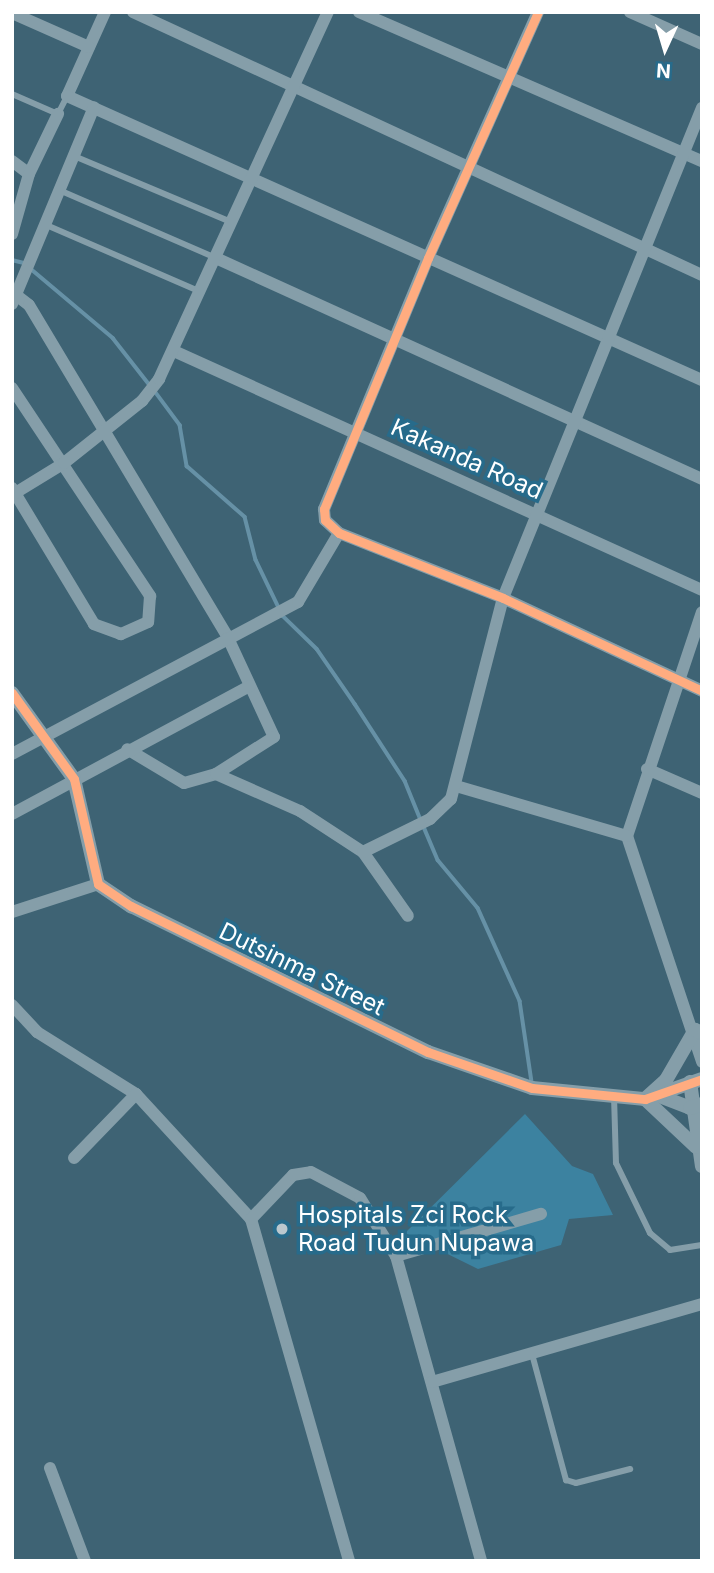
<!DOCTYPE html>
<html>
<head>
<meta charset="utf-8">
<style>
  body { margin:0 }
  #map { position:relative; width:714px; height:1573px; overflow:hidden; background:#3e6374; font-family:Inter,sans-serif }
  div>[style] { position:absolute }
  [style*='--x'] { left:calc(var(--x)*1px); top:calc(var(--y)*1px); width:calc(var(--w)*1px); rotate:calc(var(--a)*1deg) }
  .green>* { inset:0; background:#3c82a0 }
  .stream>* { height:3.5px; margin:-1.75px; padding:0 1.75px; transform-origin:1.75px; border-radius:1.75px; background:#6691a6 }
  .service>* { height:6px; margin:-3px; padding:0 3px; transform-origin:3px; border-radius:3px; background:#859ea9 }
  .minor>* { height:12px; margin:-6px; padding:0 6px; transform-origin:6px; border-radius:6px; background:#859ea9 }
  .tertiary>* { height:14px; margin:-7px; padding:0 7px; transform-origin:7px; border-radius:7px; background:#859ea9 }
  .cycleway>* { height:9px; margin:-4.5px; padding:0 4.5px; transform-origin:4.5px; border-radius:4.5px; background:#ffac80 }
  .dots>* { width:19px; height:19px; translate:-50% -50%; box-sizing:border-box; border:4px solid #276b8b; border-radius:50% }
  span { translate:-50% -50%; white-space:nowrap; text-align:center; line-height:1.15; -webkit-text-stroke:7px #276b8b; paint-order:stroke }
  .street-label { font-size:24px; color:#fff }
  .poi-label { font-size:24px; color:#fff }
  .left { translate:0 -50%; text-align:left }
  .frame { position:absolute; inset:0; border:14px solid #fff; pointer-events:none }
  .north { position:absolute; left:630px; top:14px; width:70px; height:70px; -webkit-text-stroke:5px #276b8b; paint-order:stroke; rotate:184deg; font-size:19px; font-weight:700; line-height:28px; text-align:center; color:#fff }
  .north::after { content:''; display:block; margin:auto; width:24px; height:32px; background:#fff; clip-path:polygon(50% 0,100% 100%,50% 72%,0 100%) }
</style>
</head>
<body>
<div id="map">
  <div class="green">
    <div style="clip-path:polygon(525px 1114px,572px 1166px,593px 1174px,613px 1215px,569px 1219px,561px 1245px,478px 1269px,405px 1233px)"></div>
  </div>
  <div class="stream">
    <div style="--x:12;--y:260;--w:12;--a:14"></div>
    <div style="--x:30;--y:268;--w:109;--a:40.1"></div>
    <div style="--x:113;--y:338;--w:58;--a:52"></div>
    <div style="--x:154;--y:390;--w:44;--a:53.4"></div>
    <div style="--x:180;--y:425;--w:42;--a:80.3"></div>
    <div style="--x:187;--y:466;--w:77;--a:41.3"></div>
    <div style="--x:245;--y:517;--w:44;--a:75.7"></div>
    <div style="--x:256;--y:560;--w:62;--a:64.3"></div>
    <div style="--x:283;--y:616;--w:47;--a:44.1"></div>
    <div style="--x:317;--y:649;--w:67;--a:55.4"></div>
    <div style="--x:355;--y:704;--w:92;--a:57"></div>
    <div style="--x:405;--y:781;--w:42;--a:67.7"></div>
    <div style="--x:424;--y:827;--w:36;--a:67"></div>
    <div style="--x:438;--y:860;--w:62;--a:50.2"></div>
    <div style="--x:478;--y:908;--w:102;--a:65.7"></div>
    <div style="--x:520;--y:1001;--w:82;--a:81.6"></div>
  </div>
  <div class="service">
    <div style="--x:12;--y:94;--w:50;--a:23.5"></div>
    <div style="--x:58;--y:114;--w:20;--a:-63"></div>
    <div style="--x:74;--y:156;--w:170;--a:22.8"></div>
    <div style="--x:59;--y:190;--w:171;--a:23.4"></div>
    <div style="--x:44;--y:224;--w:171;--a:23.4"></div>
    <div style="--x:614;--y:1096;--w:67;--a:88.3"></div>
    <div style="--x:616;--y:1163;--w:78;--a:64.1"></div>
    <div style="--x:650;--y:1233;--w:26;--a:40"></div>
    <div style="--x:670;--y:1250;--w:32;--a:-9"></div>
    <div style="--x:532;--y:1354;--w:131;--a:74.9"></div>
    <div style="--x:566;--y:1480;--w:10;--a:17"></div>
    <div style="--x:576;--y:1483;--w:56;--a:-14.5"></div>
  </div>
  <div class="minor">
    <div style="--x:105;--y:12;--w:92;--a:114.3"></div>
    <div style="--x:67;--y:96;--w:696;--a:24.1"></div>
    <div style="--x:133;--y:12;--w:627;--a:24.81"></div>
    <div style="--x:359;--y:12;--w:374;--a:23.5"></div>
    <div style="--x:538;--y:12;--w:269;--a:114.1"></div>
    <div style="--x:428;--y:258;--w:272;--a:112.5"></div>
    <div style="--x:324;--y:509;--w:11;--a:85"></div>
    <div style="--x:325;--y:520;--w:19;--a:43"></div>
    <div style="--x:339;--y:533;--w:176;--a:21.6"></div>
    <div style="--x:503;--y:598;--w:220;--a:25"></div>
    <div style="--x:630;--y:12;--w:79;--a:24"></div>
    <div style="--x:12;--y:13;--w:84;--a:23.8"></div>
    <div style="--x:12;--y:161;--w:21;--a:37"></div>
    <div style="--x:12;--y:234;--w:62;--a:-74.2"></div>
    <div style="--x:29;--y:174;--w:67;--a:-64.2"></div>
    <div style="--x:218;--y:259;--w:532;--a:24.44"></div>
    <div style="--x:16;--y:295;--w:16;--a:38"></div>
    <div style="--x:29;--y:305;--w:388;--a:59.1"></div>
    <div style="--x:228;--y:638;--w:109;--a:65.1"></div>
    <div style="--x:274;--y:737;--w:69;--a:147.5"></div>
    <div style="--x:216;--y:774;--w:33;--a:164"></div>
    <div style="--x:184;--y:783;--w:66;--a:-149.2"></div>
    <div style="--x:12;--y:304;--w:213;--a:-67.4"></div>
    <div style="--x:176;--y:352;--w:577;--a:24.35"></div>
    <div style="--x:12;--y:388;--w:250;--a:56.4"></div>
    <div style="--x:150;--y:596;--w:26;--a:94"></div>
    <div style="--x:148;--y:622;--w:30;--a:156"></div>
    <div style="--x:121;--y:634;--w:29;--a:-160"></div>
    <div style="--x:94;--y:624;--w:159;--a:-121.1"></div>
    <div style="--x:12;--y:495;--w:61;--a:-31.6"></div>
    <div style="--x:64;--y:463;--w:100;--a:-38.5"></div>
    <div style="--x:142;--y:401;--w:28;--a:-52"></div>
    <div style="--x:159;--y:379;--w:404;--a:-65.3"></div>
    <div style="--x:702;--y:612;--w:236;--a:108.5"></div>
    <div style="--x:627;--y:836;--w:238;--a:71.6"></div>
    <div style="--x:12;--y:754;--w:324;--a:-28"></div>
    <div style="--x:298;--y:602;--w:80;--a:-59.3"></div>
    <div style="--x:647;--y:769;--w:60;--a:23.6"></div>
    <div style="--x:216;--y:774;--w:92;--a:23.8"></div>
    <div style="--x:300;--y:811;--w:75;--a:33.1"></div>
    <div style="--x:363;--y:852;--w:78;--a:54.9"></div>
    <div style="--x:456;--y:786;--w:178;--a:16.3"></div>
    <div style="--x:12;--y:814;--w:270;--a:-28.3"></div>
    <div style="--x:363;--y:852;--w:75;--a:-26.2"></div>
    <div style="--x:430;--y:819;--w:29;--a:-44"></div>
    <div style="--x:451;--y:799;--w:208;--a:-75.5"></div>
    <div style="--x:503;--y:598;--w:529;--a:-67.9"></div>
    <div style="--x:12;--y:912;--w:90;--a:-18"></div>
    <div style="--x:12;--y:1005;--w:37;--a:47"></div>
    <div style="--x:37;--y:1032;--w:117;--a:32.1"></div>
    <div style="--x:136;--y:1094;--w:170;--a:47.4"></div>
    <div style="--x:251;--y:1219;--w:356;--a:74"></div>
    <div style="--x:74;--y:1158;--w:89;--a:-45.9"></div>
    <div style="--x:251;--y:1219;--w:61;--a:-46.3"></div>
    <div style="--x:293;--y:1175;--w:18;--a:-9"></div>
    <div style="--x:311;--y:1172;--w:55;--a:28"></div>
    <div style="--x:360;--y:1198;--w:68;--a:58.2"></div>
    <div style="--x:396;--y:1256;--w:317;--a:74.4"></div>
    <div style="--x:396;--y:1256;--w:151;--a:-16.2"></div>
    <div style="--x:432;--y:1382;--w:281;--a:-16.1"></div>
    <div style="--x:50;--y:1468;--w:99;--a:69.4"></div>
  </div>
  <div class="tertiary">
    <div style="--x:12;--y:693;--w:106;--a:54.2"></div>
    <div style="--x:74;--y:779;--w:108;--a:77.1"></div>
    <div style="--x:98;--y:884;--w:40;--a:34"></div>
    <div style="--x:131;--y:906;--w:331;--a:26.2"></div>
    <div style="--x:428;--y:1052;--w:110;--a:19.1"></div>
    <div style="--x:532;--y:1088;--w:114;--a:5.6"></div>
    <div style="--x:645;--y:1099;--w:60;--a:-19.3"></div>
    <div style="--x:690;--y:1082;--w:85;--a:81.9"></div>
    <div style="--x:662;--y:1097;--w:30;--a:21"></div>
    <div style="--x:690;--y:1108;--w:13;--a:-18"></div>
    <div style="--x:696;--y:1147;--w:70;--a:-136.7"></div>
    <div style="--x:645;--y:1099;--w:28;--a:-42"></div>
    <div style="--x:666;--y:1080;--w:58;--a:-59.9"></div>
    <div style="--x:695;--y:1030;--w:8;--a:23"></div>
  </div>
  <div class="cycleway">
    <div style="--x:538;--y:12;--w:269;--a:114.1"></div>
    <div style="--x:428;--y:258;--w:272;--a:112.5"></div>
    <div style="--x:324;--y:509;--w:11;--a:85"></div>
    <div style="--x:325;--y:520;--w:19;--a:43"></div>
    <div style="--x:339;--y:533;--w:176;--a:21.6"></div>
    <div style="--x:503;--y:598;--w:220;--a:25"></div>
    <div style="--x:12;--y:693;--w:106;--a:54.2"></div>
    <div style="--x:74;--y:779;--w:108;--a:77.1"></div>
    <div style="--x:98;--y:884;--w:40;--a:34"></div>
    <div style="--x:131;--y:906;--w:331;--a:26.2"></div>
    <div style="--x:428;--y:1052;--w:110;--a:19.1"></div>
    <div style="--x:532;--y:1088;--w:114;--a:5.6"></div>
    <div style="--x:645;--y:1099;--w:60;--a:-19.3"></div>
  </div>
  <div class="dots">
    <div style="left:282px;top:1229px;background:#bbc8ce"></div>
  </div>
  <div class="street-label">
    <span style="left:467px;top:459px;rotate:24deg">Kakanda Road</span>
    <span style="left:302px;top:969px;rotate:26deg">Dutsinma Street</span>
  </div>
  <div class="poi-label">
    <span class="left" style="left:298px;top:1229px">Hospitals Zci Rock<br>Road Tudun Nupawa</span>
  </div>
  <div class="frame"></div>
  <div class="north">N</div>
</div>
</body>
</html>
